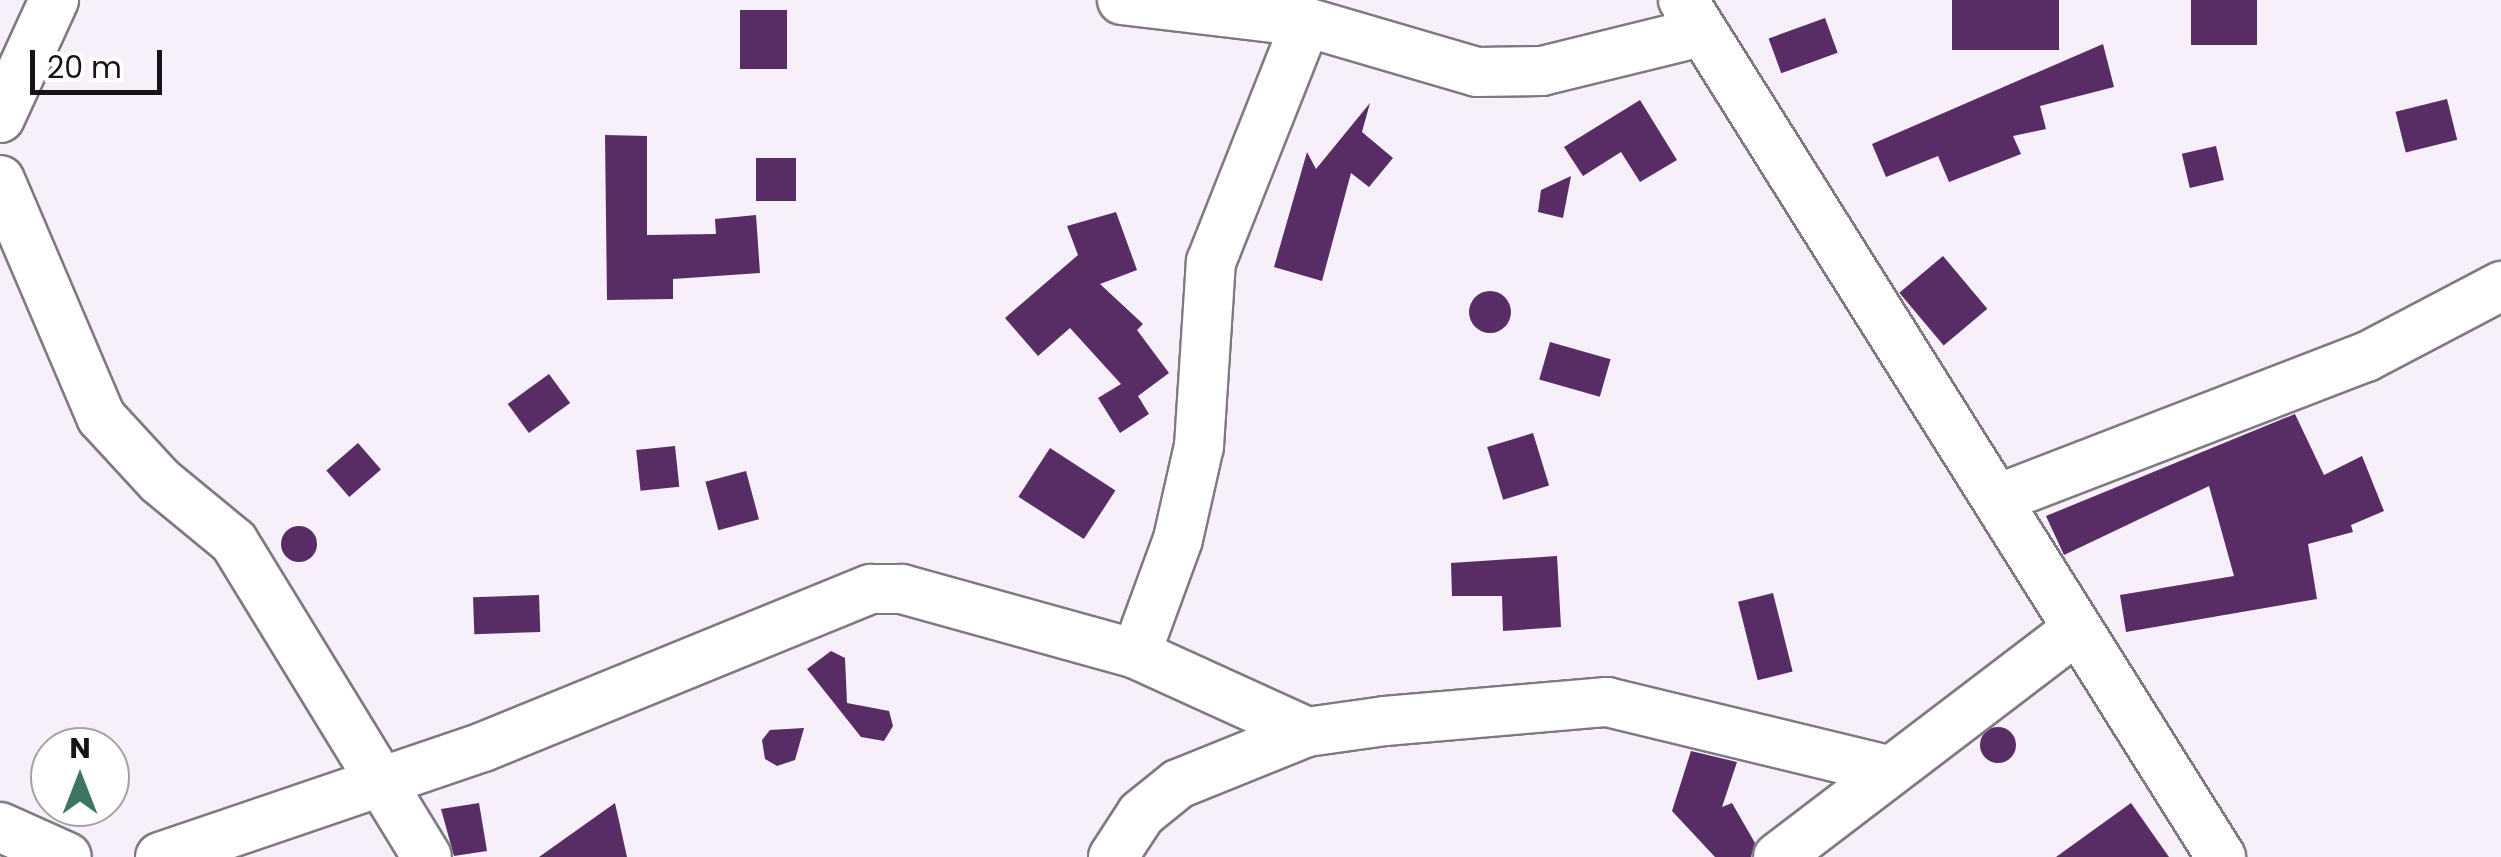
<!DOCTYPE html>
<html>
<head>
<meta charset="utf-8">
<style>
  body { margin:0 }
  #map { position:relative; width:2501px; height:857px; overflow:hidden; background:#f7eff9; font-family:Poppins,sans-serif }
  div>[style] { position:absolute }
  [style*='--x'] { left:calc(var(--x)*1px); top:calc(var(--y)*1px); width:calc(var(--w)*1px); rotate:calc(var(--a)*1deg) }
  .building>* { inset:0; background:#582d65; transform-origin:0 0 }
  .round { border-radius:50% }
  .roads { filter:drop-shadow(2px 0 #807982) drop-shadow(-2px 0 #807982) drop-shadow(0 2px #807982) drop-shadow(0 -2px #807982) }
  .minor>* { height:48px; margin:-24px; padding:0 24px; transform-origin:24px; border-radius:24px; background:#fff }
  span { translate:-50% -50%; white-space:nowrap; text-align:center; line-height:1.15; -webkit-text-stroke:10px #fff; paint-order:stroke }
  .north { position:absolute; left:30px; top:727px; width:100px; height:100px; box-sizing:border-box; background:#fff; border:2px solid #a2a1a3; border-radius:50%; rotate:0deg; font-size:28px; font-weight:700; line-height:40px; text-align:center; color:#171418 }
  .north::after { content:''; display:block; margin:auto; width:35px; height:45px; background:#3b7661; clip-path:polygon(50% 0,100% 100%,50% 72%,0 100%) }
  .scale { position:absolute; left:30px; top:50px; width:132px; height:45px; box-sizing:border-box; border:5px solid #171418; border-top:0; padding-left:12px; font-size:30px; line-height:35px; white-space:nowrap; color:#171418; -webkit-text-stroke:8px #fff; paint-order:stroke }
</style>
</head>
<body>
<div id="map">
  <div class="building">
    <div style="left:1952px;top:0;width:107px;height:50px"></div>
    <div style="left:2191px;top:0;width:66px;height:45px"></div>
    <div style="left:740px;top:10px;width:47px;height:59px"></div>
    <div style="left:1825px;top:18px;width:37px;height:60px;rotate:70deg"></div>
    <div style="clip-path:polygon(2103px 44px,2114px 87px,2040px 106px,2046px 129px,2013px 136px,2021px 154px,1949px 182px,1938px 156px,1886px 177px,1872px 144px)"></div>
    <div style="left:2447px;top:99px;width:42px;height:53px;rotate:76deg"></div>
    <div style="clip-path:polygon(1640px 100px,1677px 160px,1640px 182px,1621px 152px,1583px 176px,1564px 147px)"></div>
    <div style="clip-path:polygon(1370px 103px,1362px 132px,1393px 158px,1369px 187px,1351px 173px,1322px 281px,1274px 267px,1307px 152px,1316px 169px)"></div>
    <div style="clip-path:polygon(605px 135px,647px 136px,647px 235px,716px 234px,715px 219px,756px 215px,760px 273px,673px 279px,673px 299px,607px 300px)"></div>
    <div style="left:2216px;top:146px;width:35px;height:35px;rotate:77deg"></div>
    <div style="left:756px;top:158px;width:40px;height:43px"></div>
    <div style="clip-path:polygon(1571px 176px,1563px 218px,1538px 212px,1541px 190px)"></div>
    <div style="clip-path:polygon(1116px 212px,1137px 270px,1100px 284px,1143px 324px,1137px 330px,1169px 373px,1138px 396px,1149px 414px,1120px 433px,1098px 398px,1121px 384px,1070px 328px,1038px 356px,1005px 318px,1078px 255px,1067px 226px)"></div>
    <div style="left:1943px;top:256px;width:69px;height:57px;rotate:50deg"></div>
    <div class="round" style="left:1469px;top:291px;width:42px;height:42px"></div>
    <div style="left:1550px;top:342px;width:63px;height:39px;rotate:16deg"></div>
    <div style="left:549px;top:374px;width:36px;height:51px;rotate:54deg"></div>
    <div style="clip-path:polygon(2295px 414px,2324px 475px,2362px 456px,2384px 511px,2351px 525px,2353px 532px,2308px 544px,2317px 599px,2126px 632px,2120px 595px,2234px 576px,2209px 486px,2064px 555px,2046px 516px)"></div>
    <div style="left:1533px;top:433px;width:55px;height:48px;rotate:73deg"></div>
    <div style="left:358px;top:443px;width:35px;height:42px;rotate:49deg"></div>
    <div style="left:675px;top:446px;width:41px;height:39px;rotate:84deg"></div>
    <div style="left:1050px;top:448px;width:78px;height:58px;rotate:33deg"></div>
    <div style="left:746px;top:471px;width:50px;height:42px;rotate:75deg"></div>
    <div class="round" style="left:281px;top:526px;width:36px;height:36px"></div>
    <div style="clip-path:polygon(1557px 556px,1561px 627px,1503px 631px,1502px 596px,1452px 596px,1451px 563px)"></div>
    <div style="left:1773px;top:593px;width:81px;height:36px;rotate:76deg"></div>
    <div style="left:539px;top:595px;width:37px;height:66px;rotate:88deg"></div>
    <div style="clip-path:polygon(831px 651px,845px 658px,847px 703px,889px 711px,893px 726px,884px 741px,861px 737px,807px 669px)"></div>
    <div class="round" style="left:1980px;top:727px;width:36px;height:36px"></div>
    <div style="clip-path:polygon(804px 728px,795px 760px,777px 766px,765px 759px,762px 740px,770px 730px)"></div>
    <div style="clip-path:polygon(1691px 751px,1737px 762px,1722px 807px,1732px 803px,1755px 843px,1751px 857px,1715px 857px,1672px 811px)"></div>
    <div style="clip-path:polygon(479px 803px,487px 851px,454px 856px,441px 809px)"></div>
    <div style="clip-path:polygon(615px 803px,627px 857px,539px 857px)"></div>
    <div style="clip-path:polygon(2131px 803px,2169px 857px,2056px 857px)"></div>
  </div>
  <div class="roads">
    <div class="minor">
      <div style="--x:1122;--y:0;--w:185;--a:6.8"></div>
      <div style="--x:1683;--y:0;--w:1012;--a:57.88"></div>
      <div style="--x:0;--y:118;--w:130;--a:-65.4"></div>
      <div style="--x:0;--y:180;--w:258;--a:66.9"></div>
      <div style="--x:101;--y:417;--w:87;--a:47.3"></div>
      <div style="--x:160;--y:481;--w:96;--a:39.5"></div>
      <div style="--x:234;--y:542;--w:369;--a:58.5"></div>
      <div style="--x:2000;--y:498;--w:392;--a:-21.1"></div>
      <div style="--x:2366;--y:357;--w:153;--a:-27.7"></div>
      <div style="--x:1136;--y:654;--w:122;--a:-69.9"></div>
      <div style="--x:1178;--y:539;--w:95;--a:-77.3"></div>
      <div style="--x:1199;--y:446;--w:184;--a:-86.3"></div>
      <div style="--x:1211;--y:262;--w:258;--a:-68.4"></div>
      <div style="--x:1306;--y:22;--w:178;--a:16.3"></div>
      <div style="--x:1477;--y:72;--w:65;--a:-0.9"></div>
      <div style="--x:1542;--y:71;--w:164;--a:-13.8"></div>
      <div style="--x:0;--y:827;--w:73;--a:24.1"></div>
      <div style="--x:160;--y:857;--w:341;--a:-18.8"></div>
      <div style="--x:483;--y:747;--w:419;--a:-22.2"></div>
      <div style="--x:871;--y:589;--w:31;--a:0"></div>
      <div style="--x:902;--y:589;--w:243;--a:15.5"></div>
      <div style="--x:1136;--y:654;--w:188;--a:24.5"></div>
      <div style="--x:1113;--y:857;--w:51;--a:-56.9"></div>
      <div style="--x:1141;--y:814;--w:48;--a:-39"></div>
      <div style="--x:1178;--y:784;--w:139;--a:-22"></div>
      <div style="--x:1307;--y:732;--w:79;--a:-8"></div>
      <div style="--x:1385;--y:721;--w:223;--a:-4.9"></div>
      <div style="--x:1607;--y:702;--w:284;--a:13.6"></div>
      <div style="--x:1778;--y:857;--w:376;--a:-37.3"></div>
    </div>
  </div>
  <div class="north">N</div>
  <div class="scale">20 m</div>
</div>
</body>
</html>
